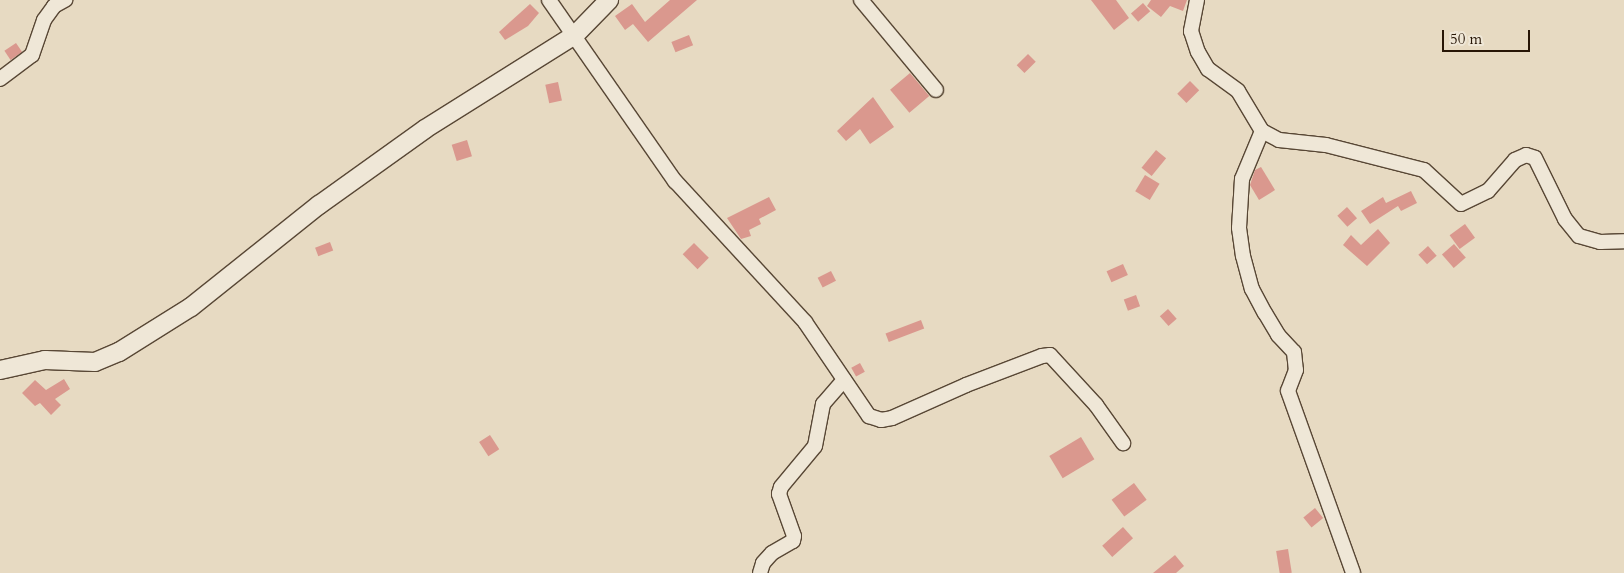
<!DOCTYPE html>
<html>
<head>
<meta charset="utf-8">
<style>
  body { margin:0 }
  #map { position:relative; width:1624px; height:573px; overflow:hidden; background:#e7dac2; font-family:Cardo,serif }
  div>[style] { position:absolute }
  [style*='--x'] { left:calc(var(--x)*1px); top:calc(var(--y)*1px); width:calc(var(--w)*1px); rotate:calc(var(--a)*1deg) }
  .building>* { inset:0; background:#da988e; transform-origin:0 0 }
  .roads { filter:drop-shadow(1px 0 #584735) drop-shadow(-1px 0 #584735) drop-shadow(0 1px #584735) drop-shadow(0 -1px #584735) }
  .minor>* { height:14px; margin:-7px; padding:0 7px; transform-origin:7px; border-radius:7px; background:#efe7d7 }
  .tertiary>* { height:18px; margin:-9px; padding:0 9px; transform-origin:9px; border-radius:9px; background:#efe7d7 }
  span { translate:-50% -50%; white-space:nowrap; text-align:center; line-height:1.15; -webkit-text-stroke:4.5px #efe7d7; paint-order:stroke }
  .scale { position:absolute; left:1442px; top:30px; width:88px; height:22px; box-sizing:border-box; border:2px solid #281606; border-top:0; padding-left:6px; font-size:15px; line-height:18px; white-space:nowrap; color:#281606; -webkit-text-stroke:4px #efe7d7; paint-order:stroke }
</style>
</head>
<body>
<div id="map">
  <div class="building">
    <div style="clip-path:polygon(670px 0,697px 0,648px 42px,633px 24px,625px 30px,615px 16px,632px 4px,645px 22px)"></div>
    <div style="clip-path:polygon(1091px 0,1116px 0,1129px 18px,1114px 30px)"></div>
    <div style="clip-path:polygon(1151px 0,1187px 0,1183px 11px,1170px 6px,1161px 17px,1147px 6px)"></div>
    <div style="left:1143px;top:3px;width:11px;height:16px;rotate:49deg"></div>
    <div style="clip-path:polygon(530px 4px,539px 13px,528px 26px,505px 40px,499px 32px)"></div>
    <div style="left:689px;top:35px;width:11px;height:19px;rotate:68deg"></div>
    <div style="left:16px;top:43px;width:11px;height:14px;rotate:56deg"></div>
    <div style="left:1028px;top:54px;width:11px;height:16px;rotate:45deg"></div>
    <div style="left:910px;top:73px;width:30px;height:26px;rotate:50deg"></div>
    <div style="left:1190px;top:81px;width:13px;height:18px;rotate:45deg"></div>
    <div style="left:558px;top:82px;width:19px;height:13px;rotate:78deg"></div>
    <div style="clip-path:polygon(873px 97px,894px 127px,870px 144px,860px 129px,846px 141px,837px 131px)"></div>
    <div style="left:467px;top:140px;width:17px;height:16px;rotate:73deg"></div>
    <div style="left:1156px;top:150px;width:13px;height:23px;rotate:39deg"></div>
    <div style="clip-path:polygon(1261px 167px,1275px 190px,1259px 200px,1250px 185px,1255px 170px)"></div>
    <div style="left:1145px;top:175px;width:17px;height:19px;rotate:31deg"></div>
    <div style="clip-path:polygon(1411px 191px,1417px 203px,1401px 211px,1398px 206px,1370px 224px,1361px 211px,1383px 197px,1386px 203px)"></div>
    <div style="clip-path:polygon(769px 197px,776px 210px,759px 219px,761px 224px,749px 230px,751px 236px,741px 239px,727px 218px)"></div>
    <div style="left:1347px;top:207px;width:15px;height:13px;rotate:48deg"></div>
    <div style="left:1465px;top:224px;width:17px;height:19px;rotate:54deg"></div>
    <div style="clip-path:polygon(1378px 229px,1390px 243px,1367px 266px,1343px 245px,1351px 235px,1361px 245px)"></div>
    <div style="left:330px;top:242px;width:9px;height:16px;rotate:69deg"></div>
    <div style="left:694px;top:243px;width:21px;height:16px;rotate:45deg"></div>
    <div style="left:1454px;top:244px;width:18px;height:16px;rotate:49deg"></div>
    <div style="left:1428px;top:246px;width:13px;height:13px;rotate:48deg"></div>
    <div style="left:1123px;top:264px;width:12px;height:18px;rotate:66deg"></div>
    <div style="left:831px;top:271px;width:11px;height:15px;rotate:63deg"></div>
    <div style="left:1136px;top:295px;width:12px;height:13px;rotate:70deg"></div>
    <div style="left:1168px;top:309px;width:13px;height:11px;rotate:48deg"></div>
    <div style="left:921px;top:320px;width:9px;height:38px;rotate:69deg"></div>
    <div style="left:860px;top:363px;width:10px;height:10px;rotate:61deg"></div>
    <div style="clip-path:polygon(64px 379px,70px 389px,55px 399px,61px 405px,51px 415px,40px 403px,35px 406px,22px 393px,35px 380px,46px 390px)"></div>
    <div style="left:490px;top:435px;width:17px;height:13px;rotate:57deg"></div>
    <div style="left:1081px;top:437px;width:26px;height:37px;rotate:59deg"></div>
    <div style="left:1134px;top:483px;width:21px;height:28px;rotate:53deg"></div>
    <div style="left:1315px;top:508px;width:13px;height:15px;rotate:51deg"></div>
    <div style="left:1123px;top:527px;width:15px;height:28px;rotate:48deg"></div>
    <div style="left:1288px;top:549px;width:24px;height:12px;rotate:81deg"></div>
    <div style="clip-path:polygon(1175px 555px,1184px 566px,1176px 573px,1153px 573px)"></div>
  </div>
  <div class="roads">
    <div class="minor">
      <div style="--x:549;--y:0;--w:221;--a:55.2"></div>
      <div style="--x:675;--y:181;--w:192;--a:47.3"></div>
      <div style="--x:805;--y:322;--w:114;--a:55.8"></div>
      <div style="--x:869;--y:416;--w:13;--a:18"></div>
      <div style="--x:881;--y:420;--w:11;--a:-10"></div>
      <div style="--x:892;--y:418;--w:81;--a:-24"></div>
      <div style="--x:966;--y:385;--w:81;--a:-20.9"></div>
      <div style="--x:1042;--y:356;--w:8;--a:-7"></div>
      <div style="--x:1050;--y:355;--w:68;--a:47.4"></div>
      <div style="--x:1096;--y:405;--w:47;--a:54.6"></div>
      <div style="--x:861;--y:0;--w:117;--a:50.2"></div>
      <div style="--x:1197;--y:0;--w:32;--a:101"></div>
      <div style="--x:1191;--y:31;--w:22;--a:72"></div>
      <div style="--x:1198;--y:52;--w:20;--a:60"></div>
      <div style="--x:1208;--y:69;--w:37;--a:36"></div>
      <div style="--x:1238;--y:91;--w:47;--a:59"></div>
      <div style="--x:1262;--y:131;--w:19;--a:28"></div>
      <div style="--x:1279;--y:140;--w:47;--a:6.1"></div>
      <div style="--x:1326;--y:145;--w:101;--a:14.3"></div>
      <div style="--x:1424;--y:170;--w:50;--a:42.6"></div>
      <div style="--x:1461;--y:204;--w:30;--a:-26"></div>
      <div style="--x:1488;--y:191;--w:41;--a:-48.9"></div>
      <div style="--x:1515;--y:160;--w:12;--a:-24"></div>
      <div style="--x:1526;--y:155;--w:9;--a:18"></div>
      <div style="--x:1535;--y:158;--w:68;--a:63.8"></div>
      <div style="--x:1565;--y:219;--w:22;--a:51"></div>
      <div style="--x:1579;--y:236;--w:22;--a:16"></div>
      <div style="--x:1600;--y:242;--w:24;--a:-2"></div>
      <div style="--x:0;--y:79;--w:40;--a:-37"></div>
      <div style="--x:32;--y:55;--w:37;--a:-71"></div>
      <div style="--x:44;--y:20;--w:17;--a:-54"></div>
      <div style="--x:54;--y:6;--w:13;--a:-29"></div>
      <div style="--x:1262;--y:131;--w:52;--a:112.6"></div>
      <div style="--x:1242;--y:179;--w:49;--a:93.5"></div>
      <div style="--x:1239;--y:228;--w:28;--a:82"></div>
      <div style="--x:1243;--y:256;--w:34;--a:75"></div>
      <div style="--x:1252;--y:289;--w:27;--a:62"></div>
      <div style="--x:1265;--y:313;--w:26;--a:59"></div>
      <div style="--x:1278;--y:335;--w:23;--a:47"></div>
      <div style="--x:1294;--y:352;--w:18;--a:84"></div>
      <div style="--x:1296;--y:370;--w:22;--a:111"></div>
      <div style="--x:1288;--y:391;--w:193;--a:70.3"></div>
      <div style="--x:760;--y:573;--w:10;--a:-73"></div>
      <div style="--x:763;--y:563;--w:13;--a:-48"></div>
      <div style="--x:772;--y:553;--w:24;--a:-30"></div>
      <div style="--x:793;--y:541;--w:5;--a:-79"></div>
      <div style="--x:794;--y:536;--w:45;--a:-109.7"></div>
      <div style="--x:779;--y:494;--w:7;--a:-74"></div>
      <div style="--x:781;--y:487;--w:53;--a:-50.3"></div>
      <div style="--x:815;--y:446;--w:43;--a:-79.2"></div>
      <div style="--x:823;--y:404;--w:32;--a:-49"></div>
    </div>
    <div class="tertiary">
      <div style="--x:0;--y:370;--w:46;--a:-12.5"></div>
      <div style="--x:45;--y:360;--w:50;--a:2.3"></div>
      <div style="--x:95;--y:362;--w:26;--a:-23"></div>
      <div style="--x:119;--y:352;--w:85;--a:-32"></div>
      <div style="--x:191;--y:307;--w:164;--a:-38.6"></div>
      <div style="--x:319;--y:205;--w:130;--a:-35.6"></div>
      <div style="--x:425;--y:129;--w:177;--a:-32.1"></div>
      <div style="--x:575;--y:35;--w:49;--a:-45.8"></div>
    </div>
  </div>
  <div class="scale">50 m</div>
</div>
</body>
</html>
